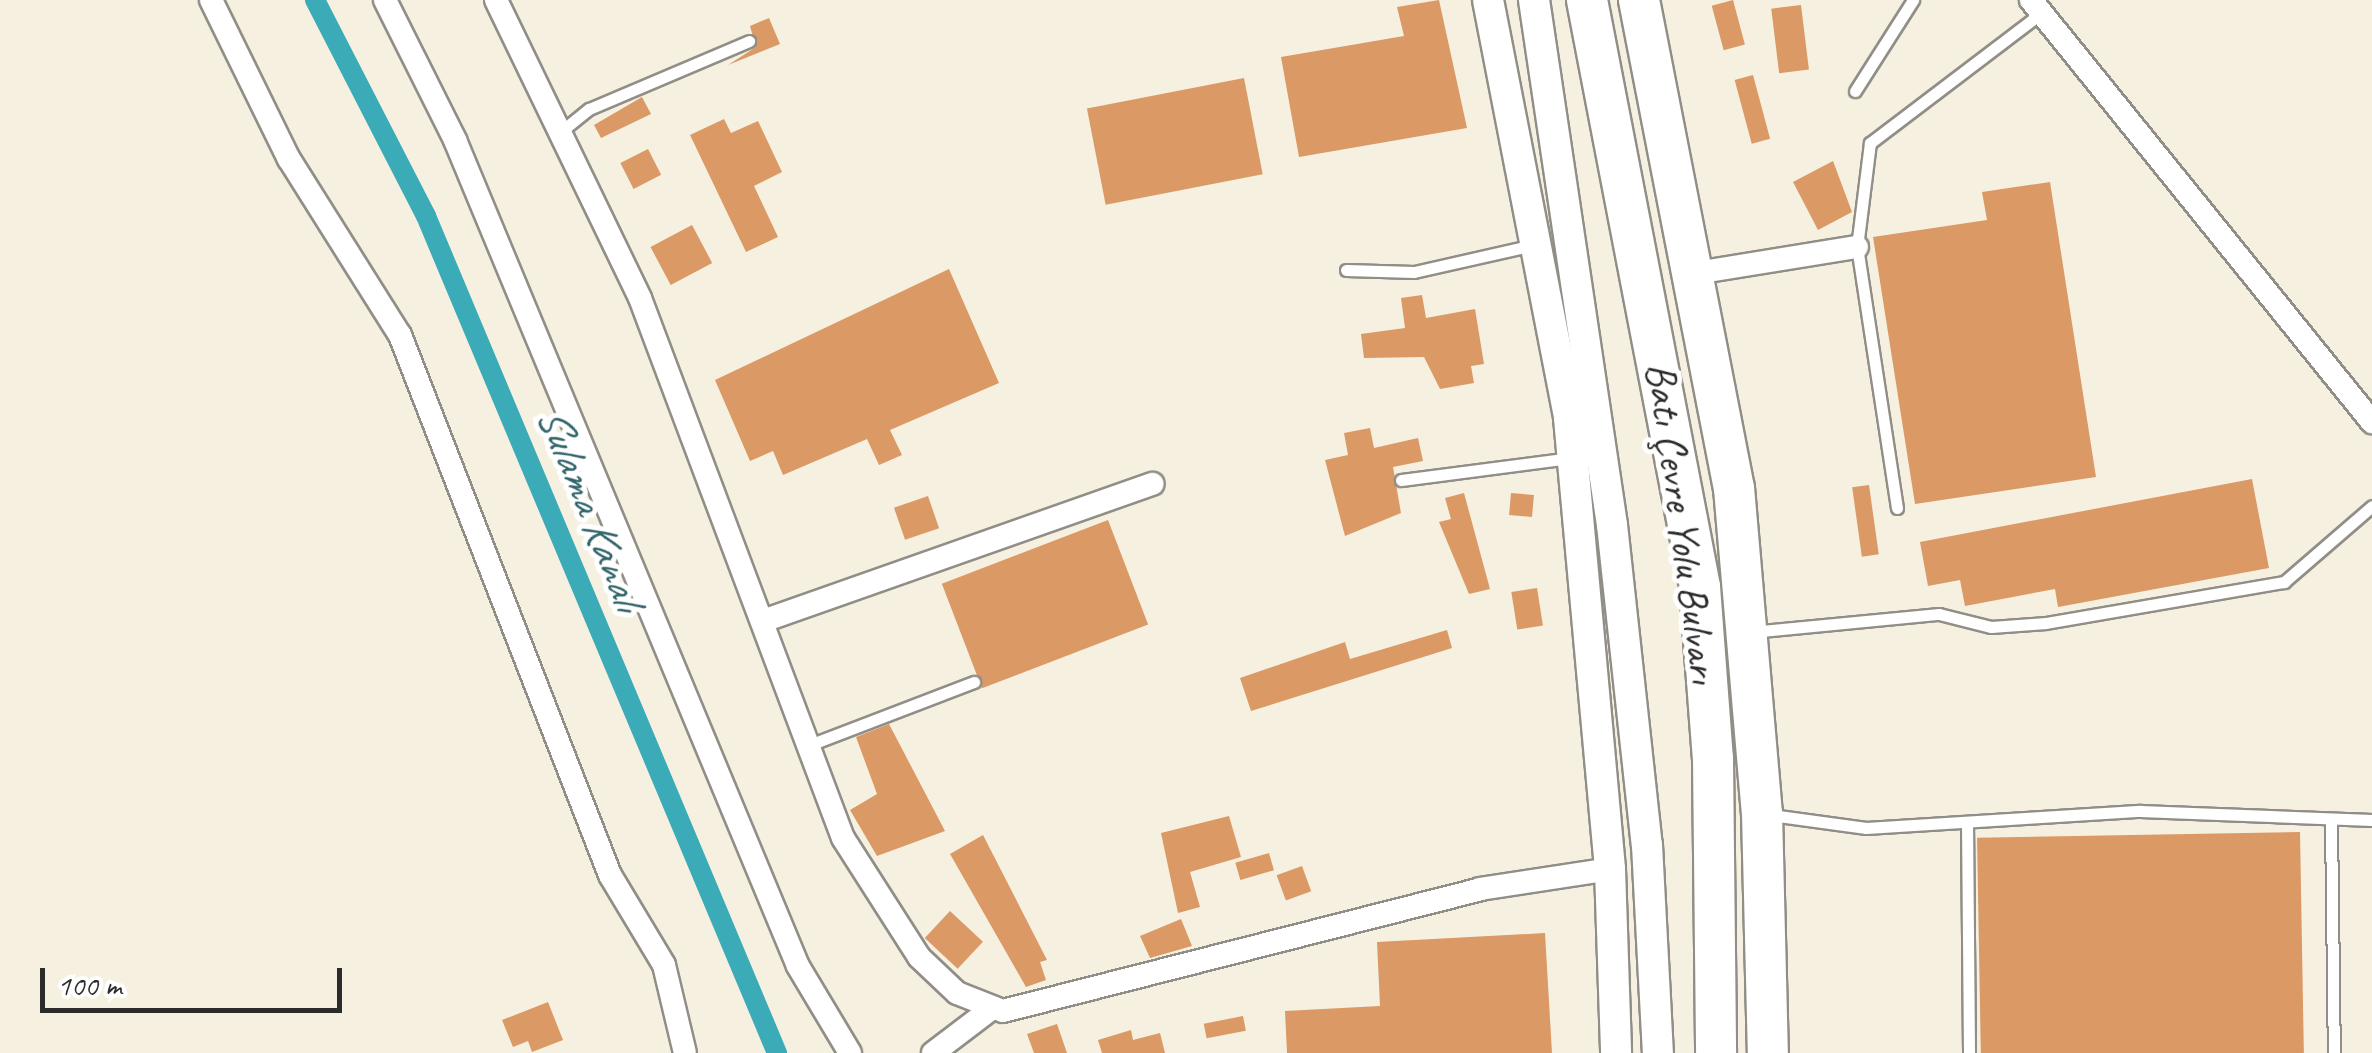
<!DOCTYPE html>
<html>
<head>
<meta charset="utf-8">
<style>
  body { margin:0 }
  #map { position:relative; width:2372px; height:1053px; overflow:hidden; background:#f6f0e0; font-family:Caveat,sans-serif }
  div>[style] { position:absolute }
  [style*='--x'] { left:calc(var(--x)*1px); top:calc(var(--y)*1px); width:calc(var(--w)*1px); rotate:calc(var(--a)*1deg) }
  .canal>* { height:20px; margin:-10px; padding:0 10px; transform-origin:10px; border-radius:10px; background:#3babb8 }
  .building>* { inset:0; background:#da9965; transform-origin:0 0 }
  .roads { filter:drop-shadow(2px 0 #908e86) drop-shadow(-2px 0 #908e86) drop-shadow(0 2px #908e86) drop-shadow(0 -2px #908e86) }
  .lane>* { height:11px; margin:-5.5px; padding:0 5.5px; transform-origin:5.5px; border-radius:5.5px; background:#fff }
  .street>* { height:22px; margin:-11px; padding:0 11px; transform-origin:11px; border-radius:11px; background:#fff }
  .secondary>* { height:30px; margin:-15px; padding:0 15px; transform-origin:15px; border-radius:15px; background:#fff }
  .highway>* { height:40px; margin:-20px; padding:0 20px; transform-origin:20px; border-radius:20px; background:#fff }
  span { translate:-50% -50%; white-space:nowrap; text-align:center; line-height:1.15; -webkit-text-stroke:10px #fff; paint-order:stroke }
  .street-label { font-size:42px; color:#2b2b2b }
  .water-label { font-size:45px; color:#32656a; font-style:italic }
  .scale { position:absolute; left:40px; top:968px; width:302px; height:45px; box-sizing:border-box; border:5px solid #2b2b2b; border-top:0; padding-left:12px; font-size:30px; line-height:35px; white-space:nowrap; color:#2b2b2b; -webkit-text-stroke:8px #fff; paint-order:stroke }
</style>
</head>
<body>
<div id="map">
  <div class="canal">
    <div style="--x:315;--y:0;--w:243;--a:62.8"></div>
    <div style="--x:426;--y:216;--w:908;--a:67.25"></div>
  </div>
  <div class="building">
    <div style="clip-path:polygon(1439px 0,1467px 128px,1299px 157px,1281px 57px,1404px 36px,1397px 7px)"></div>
    <div style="left:1733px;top:0;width:46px;height:22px;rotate:75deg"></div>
    <div style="left:1801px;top:5px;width:65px;height:30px;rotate:83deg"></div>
    <div style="clip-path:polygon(769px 18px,780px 44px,728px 65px,756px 47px,750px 26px)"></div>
    <div style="left:1753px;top:75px;width:66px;height:19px;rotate:75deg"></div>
    <div style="left:1244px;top:78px;width:98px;height:160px;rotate:79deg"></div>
    <div style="clip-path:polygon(642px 97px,651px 114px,601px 138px,594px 125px)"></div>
    <div style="clip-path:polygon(724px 119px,731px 133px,758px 121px,782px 172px,754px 186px,778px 237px,746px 252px,690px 135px)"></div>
    <div style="left:648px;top:149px;width:29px;height:31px;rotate:63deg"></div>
    <div style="clip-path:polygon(1833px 161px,1852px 212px,1818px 230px,1793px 182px)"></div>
    <div style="clip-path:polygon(2050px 182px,2096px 477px,1915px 504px,1873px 237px,1987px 220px,1982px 192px)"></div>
    <div style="left:692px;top:225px;width:43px;height:47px;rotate:62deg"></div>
    <div style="clip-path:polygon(949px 269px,999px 383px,890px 430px,902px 455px,879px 465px,867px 439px,783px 475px,773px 451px,750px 461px,715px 380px)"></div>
    <div style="clip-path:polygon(1422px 295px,1426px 318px,1475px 309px,1484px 364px,1471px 366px,1474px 383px,1440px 389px,1424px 357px,1364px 358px,1361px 334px,1405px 328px,1401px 298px)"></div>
    <div style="clip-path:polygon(1370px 428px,1374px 448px,1418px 438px,1423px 461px,1393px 467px,1401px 513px,1345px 536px,1325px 460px,1348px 455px,1344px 433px)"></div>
    <div style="clip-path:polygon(2252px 479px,2269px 568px,2058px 607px,2055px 589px,1965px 606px,1960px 580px,1928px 586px,1920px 542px)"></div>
    <div style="left:1869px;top:485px;width:70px;height:17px;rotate:82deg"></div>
    <div style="clip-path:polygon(1464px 493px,1490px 589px,1469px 594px,1439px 522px,1451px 519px,1445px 498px)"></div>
    <div style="left:1511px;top:493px;width:23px;height:22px;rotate:5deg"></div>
    <div style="left:928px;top:496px;width:34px;height:36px;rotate:71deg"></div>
    <div style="left:1108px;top:520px;width:112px;height:178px;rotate:69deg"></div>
    <div style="left:1537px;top:588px;width:38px;height:26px;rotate:81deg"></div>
    <div style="clip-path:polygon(1447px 630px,1452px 648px,1251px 711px,1240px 678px,1345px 642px,1350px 659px)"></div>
    <div style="clip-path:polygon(889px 724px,945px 831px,877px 856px,850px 810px,877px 794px,856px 737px)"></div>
    <div style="clip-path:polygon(1229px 816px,1241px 857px,1190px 872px,1200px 907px,1178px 913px,1161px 833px)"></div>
    <div style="left:2300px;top:832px;width:221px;height:323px;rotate:89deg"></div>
    <div style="clip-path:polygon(983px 835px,1047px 960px,1040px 962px,1046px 980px,1026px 987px,950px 854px)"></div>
    <div style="left:1269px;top:853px;width:18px;height:35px;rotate:74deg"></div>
    <div style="left:1302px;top:866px;width:27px;height:27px;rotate:70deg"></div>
    <div style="left:950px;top:911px;width:45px;height:37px;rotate:43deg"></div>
    <div style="clip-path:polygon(1181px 919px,1192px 946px,1150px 958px,1140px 936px)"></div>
    <div style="clip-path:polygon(1545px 933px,1552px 1053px,1287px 1053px,1285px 1011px,1380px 1006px,1377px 942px)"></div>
    <div style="clip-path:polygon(548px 1002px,563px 1040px,532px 1052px,528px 1041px,513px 1047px,502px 1020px)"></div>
    <div style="left:1243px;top:1016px;width:15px;height:40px;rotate:79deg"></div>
    <div style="clip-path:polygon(1057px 1024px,1067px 1053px,1034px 1053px,1027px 1034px)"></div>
    <div style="clip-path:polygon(1131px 1030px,1133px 1040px,1160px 1033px,1165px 1053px,1102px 1053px,1098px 1040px)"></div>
  </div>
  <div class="roads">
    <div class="lane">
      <div style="--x:1855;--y:91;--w:108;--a:-57.5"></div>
      <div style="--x:564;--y:129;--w:32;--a:-39"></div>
      <div style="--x:589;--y:109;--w:174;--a:-23"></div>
      <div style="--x:1346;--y:270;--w:68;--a:1.7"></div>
      <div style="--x:1414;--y:272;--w:123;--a:-12.7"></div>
      <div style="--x:1401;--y:480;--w:170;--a:-7.4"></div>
      <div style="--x:1897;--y:508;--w:264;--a:-98.7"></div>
      <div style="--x:1857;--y:247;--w:105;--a:-82.9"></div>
      <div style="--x:1870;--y:143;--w:215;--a:-37.2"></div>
      <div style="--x:1751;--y:632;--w:189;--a:-5.5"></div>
      <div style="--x:1939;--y:614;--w:54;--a:14"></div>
      <div style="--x:1991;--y:627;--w:55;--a:-4.2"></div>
      <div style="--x:2046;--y:623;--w:242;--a:-9.8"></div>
      <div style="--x:2284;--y:582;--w:116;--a:-40.8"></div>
      <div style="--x:807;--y:746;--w:179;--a:-21"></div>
      <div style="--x:1771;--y:815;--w:96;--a:7.8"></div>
      <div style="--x:1866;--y:828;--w:275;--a:-3.6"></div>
      <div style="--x:2140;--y:811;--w:232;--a:2.2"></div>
      <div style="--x:2331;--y:819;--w:234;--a:89.3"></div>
      <div style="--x:1967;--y:822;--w:231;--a:89.5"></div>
    </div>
    <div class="street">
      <div style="--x:211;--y:0;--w:177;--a:63.9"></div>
      <div style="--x:289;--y:159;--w:208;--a:57.8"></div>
      <div style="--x:400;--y:335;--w:579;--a:68.75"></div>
      <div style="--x:610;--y:875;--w:105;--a:59"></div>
      <div style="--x:664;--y:965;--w:90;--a:76.6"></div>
      <div style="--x:385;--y:0;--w:157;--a:63.4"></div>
      <div style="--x:455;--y:140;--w:894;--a:67.45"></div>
      <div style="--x:798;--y:966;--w:101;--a:59.1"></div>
      <div style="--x:496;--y:0;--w:331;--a:64.2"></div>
      <div style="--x:640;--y:298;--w:577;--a:69.4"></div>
      <div style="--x:843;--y:838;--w:141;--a:57.4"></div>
      <div style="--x:919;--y:957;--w:52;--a:43.5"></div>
      <div style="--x:957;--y:993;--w:49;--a:21.4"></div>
      <div style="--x:1003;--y:1011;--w:492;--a:-14.3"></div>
      <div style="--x:1480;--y:889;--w:132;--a:-8.7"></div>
      <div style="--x:2031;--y:0;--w:543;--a:51.06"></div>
      <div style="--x:1696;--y:273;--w:163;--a:-9.2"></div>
      <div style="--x:763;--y:621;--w:413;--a:-19.4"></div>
      <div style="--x:933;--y:1053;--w:73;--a:-37.2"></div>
    </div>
    <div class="secondary">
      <div style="--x:1488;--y:0;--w:426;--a:79"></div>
      <div style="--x:1569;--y:418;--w:453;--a:84.8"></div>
      <div style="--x:1610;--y:869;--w:184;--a:88.1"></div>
      <div style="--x:1534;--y:0;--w:531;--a:81.55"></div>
      <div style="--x:1612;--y:525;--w:322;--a:83.8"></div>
      <div style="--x:1647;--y:845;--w:208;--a:87"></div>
    </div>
    <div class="highway">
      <div style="--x:1587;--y:0;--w:598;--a:79.1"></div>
      <div style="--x:1700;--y:587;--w:171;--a:85.7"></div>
      <div style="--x:1713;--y:758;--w:295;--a:89.4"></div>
      <div style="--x:1639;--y:0;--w:497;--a:79"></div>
      <div style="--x:1734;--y:488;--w:326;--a:85.1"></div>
      <div style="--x:1762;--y:813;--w:240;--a:88.6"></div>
    </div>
  </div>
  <div class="street-label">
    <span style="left:1682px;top:523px;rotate:82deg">Batı Çevre Yolu Bulvarı</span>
  </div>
  <div class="water-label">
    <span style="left:590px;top:508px;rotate:68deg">Sulama Kanalı</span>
  </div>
  <div class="scale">100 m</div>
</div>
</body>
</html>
